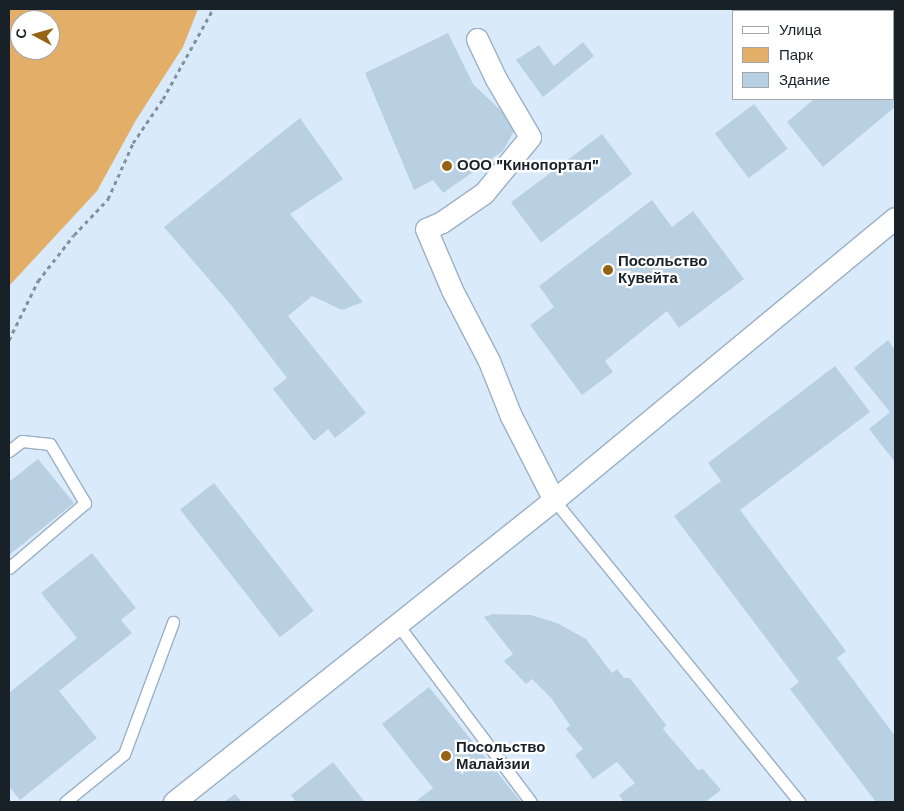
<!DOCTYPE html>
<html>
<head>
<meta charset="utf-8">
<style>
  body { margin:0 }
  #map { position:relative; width:904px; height:811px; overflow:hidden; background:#d9ebfb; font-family:"Work Sans",sans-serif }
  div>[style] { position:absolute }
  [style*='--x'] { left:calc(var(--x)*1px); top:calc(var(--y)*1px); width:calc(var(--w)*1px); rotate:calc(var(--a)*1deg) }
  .green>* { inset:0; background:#e3ae67 }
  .building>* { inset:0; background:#b9d0e3; transform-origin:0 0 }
  .path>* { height:3px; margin-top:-1.5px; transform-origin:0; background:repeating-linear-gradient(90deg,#84919d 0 4px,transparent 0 8px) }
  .roads { filter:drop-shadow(1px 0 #9bb0c4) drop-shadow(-1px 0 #9bb0c4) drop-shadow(0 1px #9bb0c4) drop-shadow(0 -1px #9bb0c4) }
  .service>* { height:11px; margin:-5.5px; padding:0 5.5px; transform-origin:5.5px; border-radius:5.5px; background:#fff }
  .minor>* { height:21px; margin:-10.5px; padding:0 10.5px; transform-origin:10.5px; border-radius:10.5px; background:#fff }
  .dots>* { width:14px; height:14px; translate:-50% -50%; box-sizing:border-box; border:2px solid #fff; border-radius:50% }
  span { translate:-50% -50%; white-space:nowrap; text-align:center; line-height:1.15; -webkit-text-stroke:4.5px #fff; paint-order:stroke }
  .poi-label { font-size:15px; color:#192128; font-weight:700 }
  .left { translate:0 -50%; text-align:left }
  .frame { position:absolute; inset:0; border:10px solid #192128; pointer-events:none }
  .legend { position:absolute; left:732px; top:10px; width:162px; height:90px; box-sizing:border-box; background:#fff; border:1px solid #a3a6a9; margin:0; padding:6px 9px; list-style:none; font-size:15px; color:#192128 }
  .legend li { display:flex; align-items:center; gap:10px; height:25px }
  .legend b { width:25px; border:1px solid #a3a6a9 }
  .north { position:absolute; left:10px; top:10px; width:50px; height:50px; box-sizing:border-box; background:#fff; border:1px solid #a3a6a9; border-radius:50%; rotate:276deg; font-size:14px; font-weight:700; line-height:20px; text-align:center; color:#192128 }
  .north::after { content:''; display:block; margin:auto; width:18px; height:22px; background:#946313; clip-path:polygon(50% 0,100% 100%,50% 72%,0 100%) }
</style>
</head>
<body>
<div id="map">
  <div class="green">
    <div style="clip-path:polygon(evenodd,9px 9px,198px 9px,183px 47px,136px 120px,97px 191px,9px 286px,9px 9px,20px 20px,50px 20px,50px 50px,20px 50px,20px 20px)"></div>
  </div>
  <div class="building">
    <div style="left:790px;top:9px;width:63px;height:3px"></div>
    <div style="clip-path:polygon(448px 33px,473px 84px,517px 126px,503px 151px,443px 193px,433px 180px,414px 190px,365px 73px)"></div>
    <div style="clip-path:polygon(583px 42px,594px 56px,543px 97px,516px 60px,539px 45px,554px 66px)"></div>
    <div style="clip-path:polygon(893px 57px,895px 60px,895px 88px,893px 90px)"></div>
    <div style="clip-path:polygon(893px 93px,895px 96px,895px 107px,823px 167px,787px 122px,814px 99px,893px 99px)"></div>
    <div style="left:754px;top:104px;width:56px;height:49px;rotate:53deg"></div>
    <div style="clip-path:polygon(300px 118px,343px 179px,290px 214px,363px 302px,342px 310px,312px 296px,288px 316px,366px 413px,335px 438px,328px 429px,314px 441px,273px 389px,287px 378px,231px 305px,164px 227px)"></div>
    <div style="left:602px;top:134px;width:50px;height:114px;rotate:53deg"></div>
    <div style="clip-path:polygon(652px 200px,672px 227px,693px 211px,744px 279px,679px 328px,667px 311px,605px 361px,613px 372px,582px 395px,530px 325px,554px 307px,539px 286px)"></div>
    <div style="clip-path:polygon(888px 340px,895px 350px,895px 462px,869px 429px,890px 412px,854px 368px)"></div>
    <div style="clip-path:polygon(835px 366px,870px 412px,740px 510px,846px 651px,837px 658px,895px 736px,895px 802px,876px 802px,790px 689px,799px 682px,674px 516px,721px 481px,708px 463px)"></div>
    <div style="clip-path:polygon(38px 459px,74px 503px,9px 555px,9px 482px)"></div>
    <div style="left:214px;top:483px;width:162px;height:43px;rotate:52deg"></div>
    <div style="clip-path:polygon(92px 553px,136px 608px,121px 620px,132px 633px,59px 691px,97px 738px,20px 800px,9px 786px,9px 693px,77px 638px,41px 593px)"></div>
    <div style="clip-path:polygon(493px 614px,531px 615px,557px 623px,586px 639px,612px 673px,617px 669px,624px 678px,630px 678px,666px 725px,663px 729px,698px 770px,703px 769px,721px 790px,705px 802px,624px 802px,619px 795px,635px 783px,617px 762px,593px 779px,575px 755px,583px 749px,566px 729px,570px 725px,551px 698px,532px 679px,526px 684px,504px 661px,513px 654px,484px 617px)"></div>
    <div style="clip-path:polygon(429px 687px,521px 802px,415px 802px,433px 788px,382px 724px)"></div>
    <div style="clip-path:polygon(333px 762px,365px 802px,296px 802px,291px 795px)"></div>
    <div style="clip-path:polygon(235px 794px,242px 802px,224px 802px)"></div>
  </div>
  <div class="path">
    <div style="--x:9;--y:340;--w:66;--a:-63.8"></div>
    <div style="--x:38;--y:281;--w:58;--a:-52"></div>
    <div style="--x:74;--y:235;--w:50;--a:-46.6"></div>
    <div style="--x:108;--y:199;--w:61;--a:-65.9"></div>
    <div style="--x:133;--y:143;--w:53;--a:-55.7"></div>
    <div style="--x:163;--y:99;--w:103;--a:-60.9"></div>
  </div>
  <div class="roads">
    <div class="service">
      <div style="--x:9;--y:451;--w:16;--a:-38"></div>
      <div style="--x:22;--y:441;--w:28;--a:6"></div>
      <div style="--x:50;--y:444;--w:69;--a:59.3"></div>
      <div style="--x:85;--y:503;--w:100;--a:139.5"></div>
      <div style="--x:554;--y:500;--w:389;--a:50.9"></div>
      <div style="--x:398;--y:625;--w:221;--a:53.1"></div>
      <div style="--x:65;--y:802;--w:76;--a:-39.1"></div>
      <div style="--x:124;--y:754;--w:141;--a:-69.6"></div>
    </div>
    <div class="minor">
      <div style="--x:477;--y:39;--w:44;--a:64.6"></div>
      <div style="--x:496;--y:79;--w:67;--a:59.6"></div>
      <div style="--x:530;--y:137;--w:72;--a:129.4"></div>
      <div style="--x:484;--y:193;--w:51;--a:145.4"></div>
      <div style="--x:442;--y:222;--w:17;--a:156"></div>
      <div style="--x:426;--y:229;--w:66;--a:66.9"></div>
      <div style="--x:452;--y:290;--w:80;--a:62.5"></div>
      <div style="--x:489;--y:361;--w:59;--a:68.2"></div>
      <div style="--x:511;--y:416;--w:94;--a:62.9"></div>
      <div style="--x:174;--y:802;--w:485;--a:-38.5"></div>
      <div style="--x:554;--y:500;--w:442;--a:-39.6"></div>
    </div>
  </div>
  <div class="dots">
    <div style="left:447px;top:166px;background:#946313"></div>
    <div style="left:608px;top:270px;background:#946313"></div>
    <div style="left:446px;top:756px;background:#946313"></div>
  </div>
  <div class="poi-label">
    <span class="left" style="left:457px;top:166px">ООО "Кинопортал"</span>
    <span class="left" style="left:618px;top:270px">Посольство<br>Кувейта</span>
    <span class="left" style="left:456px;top:756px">Посольство<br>Малайзии</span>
  </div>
  <div class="frame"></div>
  <ul class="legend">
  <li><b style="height:6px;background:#fff"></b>Улица</li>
  <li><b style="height:14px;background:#e3ae67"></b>Парк</li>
  <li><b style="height:14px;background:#b9d0e3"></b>Здание</li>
  </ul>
  <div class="north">С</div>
</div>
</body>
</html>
